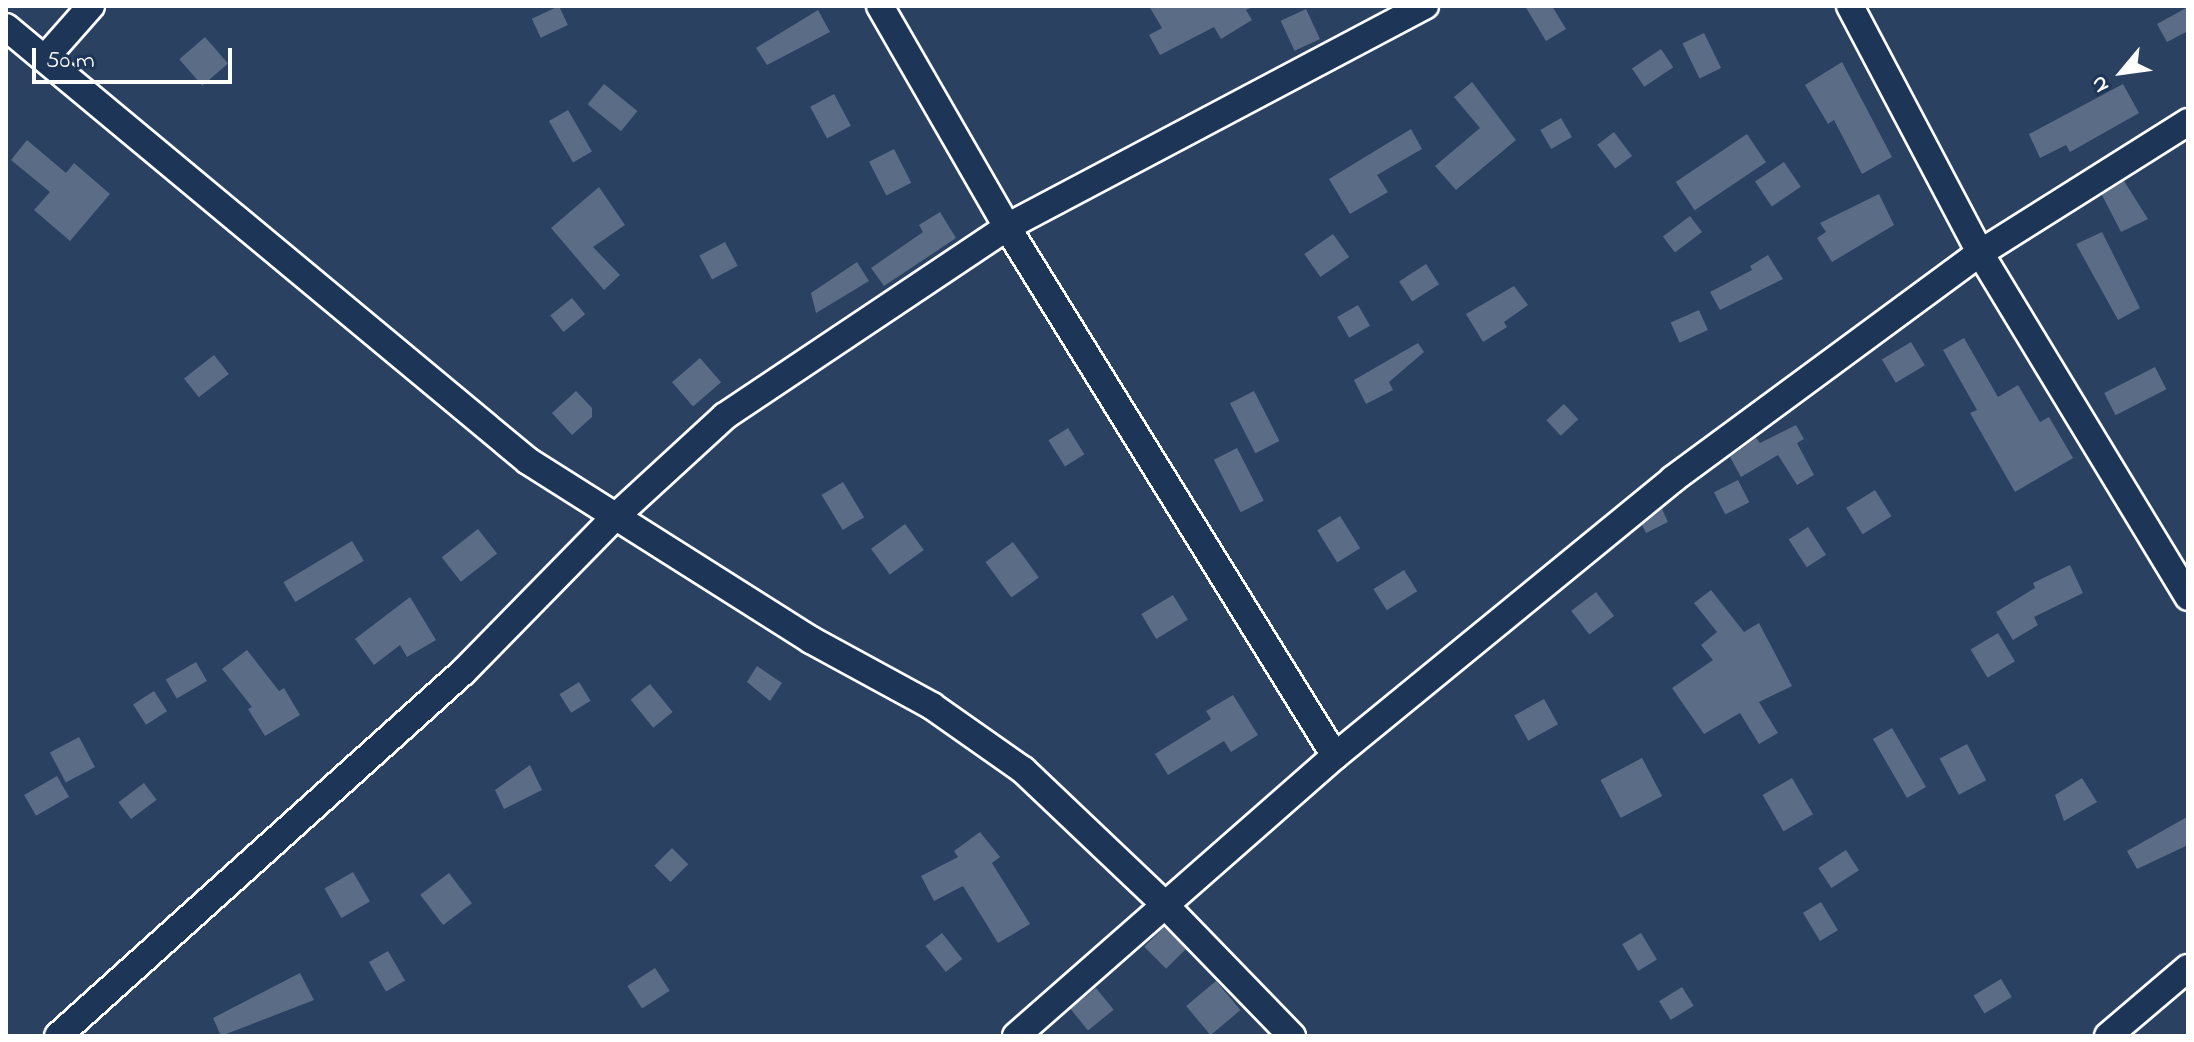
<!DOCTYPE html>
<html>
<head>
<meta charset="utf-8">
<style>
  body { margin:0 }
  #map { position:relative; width:2194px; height:1042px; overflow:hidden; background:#2a4161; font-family:"Indie Flower",sans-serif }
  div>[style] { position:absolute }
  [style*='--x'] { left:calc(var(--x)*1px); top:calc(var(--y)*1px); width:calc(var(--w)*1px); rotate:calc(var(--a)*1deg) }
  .building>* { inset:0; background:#5b6c86; transform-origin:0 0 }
  .roads { filter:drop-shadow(2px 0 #fff) drop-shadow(-2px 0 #fff) drop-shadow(0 2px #fff) drop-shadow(0 -2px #fff) }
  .street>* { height:26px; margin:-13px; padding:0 13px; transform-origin:13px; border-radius:13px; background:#1d3557 }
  span { translate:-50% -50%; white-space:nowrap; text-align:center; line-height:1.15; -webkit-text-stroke:7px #1d3557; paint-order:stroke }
  .frame { position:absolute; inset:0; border:8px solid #fff; pointer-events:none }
  .north { position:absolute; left:2082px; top:32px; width:80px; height:80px; -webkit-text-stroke:6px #1d3557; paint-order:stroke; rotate:241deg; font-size:22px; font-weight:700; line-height:32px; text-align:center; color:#fff }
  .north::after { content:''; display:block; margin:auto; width:28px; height:36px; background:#fff; clip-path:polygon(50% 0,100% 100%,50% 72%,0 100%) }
  .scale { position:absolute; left:32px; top:48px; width:200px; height:36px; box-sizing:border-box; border:4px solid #fff; border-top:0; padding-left:10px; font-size:24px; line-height:28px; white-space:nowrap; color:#fff; -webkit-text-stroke:6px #1d3557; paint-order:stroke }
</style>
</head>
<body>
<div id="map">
  <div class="building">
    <div style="left:559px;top:6px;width:21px;height:30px;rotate:65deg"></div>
    <div style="clip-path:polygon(1149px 6px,1255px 6px,1246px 10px,1252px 20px,1221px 39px,1214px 27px,1160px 55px,1149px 35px,1162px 28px)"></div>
    <div style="clip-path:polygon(1525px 6px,1552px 6px,1566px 29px,1546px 41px)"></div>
    <div style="clip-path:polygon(2188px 7px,2188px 31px,2167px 42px,2157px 24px)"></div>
    <div style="left:1306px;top:9px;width:33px;height:28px;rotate:65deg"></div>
    <div style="clip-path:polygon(818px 10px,830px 32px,767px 65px,756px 48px)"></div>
    <div style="left:1704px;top:33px;width:39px;height:24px;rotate:64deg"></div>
    <div style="left:205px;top:37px;width:35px;height:34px;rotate:49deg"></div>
    <div style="left:1661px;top:49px;width:22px;height:35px;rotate:56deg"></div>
    <div style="clip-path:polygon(1842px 62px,1892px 157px,1862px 174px,1834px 120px,1828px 124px,1805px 85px)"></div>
    <div style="clip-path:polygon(1472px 82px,1516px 140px,1456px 190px,1435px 166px,1480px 128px,1454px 97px)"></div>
    <div style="left:604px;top:84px;width:43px;height:26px;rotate:39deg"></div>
    <div style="clip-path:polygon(2123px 84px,2139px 113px,2070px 152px,2066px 145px,2040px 158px,2029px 134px)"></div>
    <div style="left:834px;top:94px;width:36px;height:27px;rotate:62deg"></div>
    <div style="left:568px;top:110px;width:48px;height:22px;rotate:60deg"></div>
    <div style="left:1561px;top:118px;width:22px;height:24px;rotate:60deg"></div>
    <div style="clip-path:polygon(1411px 129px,1422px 149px,1377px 175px,1388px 192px,1350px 214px,1329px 179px)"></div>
    <div style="left:1614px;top:132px;width:30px;height:21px;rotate:53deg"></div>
    <div style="left:1747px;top:134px;width:34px;height:86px;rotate:56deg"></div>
    <div style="clip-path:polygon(27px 140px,66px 173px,74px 163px,110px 194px,70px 241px,34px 210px,50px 192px,11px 160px)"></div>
    <div style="left:894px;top:149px;width:38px;height:28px;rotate:63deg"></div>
    <div style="left:1784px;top:162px;width:30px;height:35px;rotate:56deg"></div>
    <div style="clip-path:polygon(2124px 181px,2148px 219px,2121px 232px,2102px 195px)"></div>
    <div style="clip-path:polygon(599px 187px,625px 225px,593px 247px,620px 275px,604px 290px,551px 228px)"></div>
    <div style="clip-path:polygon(1879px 194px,1894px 225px,1832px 262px,1817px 238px,1826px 232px,1820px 223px)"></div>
    <div style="clip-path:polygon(940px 212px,956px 238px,884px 286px,871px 268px,923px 232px,919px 225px)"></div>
    <div style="left:1690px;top:216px;width:20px;height:34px;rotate:53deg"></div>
    <div style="clip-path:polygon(2102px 232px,2140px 308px,2118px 320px,2076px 244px)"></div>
    <div style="left:1333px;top:234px;width:28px;height:35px;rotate:55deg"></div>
    <div style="left:725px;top:242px;width:27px;height:29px;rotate:62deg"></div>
    <div style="clip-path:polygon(1768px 255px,1783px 279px,1720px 310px,1710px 292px,1752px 270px,1750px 266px)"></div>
    <div style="clip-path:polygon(857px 262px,869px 281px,816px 313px,811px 293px)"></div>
    <div style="left:1426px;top:264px;width:24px;height:32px;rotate:57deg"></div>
    <div style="clip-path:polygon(1514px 286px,1528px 305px,1504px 322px,1507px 327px,1483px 342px,1466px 314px)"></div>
    <div style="left:572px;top:298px;width:21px;height:28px;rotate:51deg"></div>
    <div style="left:1358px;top:305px;width:24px;height:24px;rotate:60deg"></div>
    <div style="left:1699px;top:310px;width:22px;height:31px;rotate:66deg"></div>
    <div style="clip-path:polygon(1964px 338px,1998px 397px,2018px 385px,2040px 422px,2049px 417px,2073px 458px,2015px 492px,1970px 413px,1977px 410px,1943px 350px)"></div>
    <div style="left:1911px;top:342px;width:27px;height:34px;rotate:59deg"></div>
    <div style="clip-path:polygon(1418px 343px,1424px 352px,1389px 382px,1393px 390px,1366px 404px,1354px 380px)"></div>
    <div style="left:214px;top:355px;width:24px;height:38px;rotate:52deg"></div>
    <div style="left:700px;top:358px;width:32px;height:37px;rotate:49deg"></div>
    <div style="left:2155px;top:367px;width:25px;height:57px;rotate:63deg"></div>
    <div style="clip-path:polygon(576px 391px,592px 408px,592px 417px,572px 435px,552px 413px)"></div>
    <div style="left:1254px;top:391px;width:56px;height:27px;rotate:63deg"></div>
    <div style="left:1564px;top:404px;width:21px;height:24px;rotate:47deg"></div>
    <div style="clip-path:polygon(1796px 425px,1804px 439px,1797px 443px,1814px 475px,1797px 485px,1778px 455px,1741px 477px,1730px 457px,1756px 438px,1760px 443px)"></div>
    <div style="left:1068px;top:428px;width:31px;height:23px;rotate:58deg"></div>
    <div style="left:1237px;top:448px;width:59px;height:26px;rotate:63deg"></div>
    <div style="left:1738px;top:480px;width:25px;height:27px;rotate:63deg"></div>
    <div style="left:843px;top:482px;width:41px;height:25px;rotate:59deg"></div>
    <div style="left:1875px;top:490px;width:31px;height:34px;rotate:58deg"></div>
    <div style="clip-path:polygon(1662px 509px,1668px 522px,1646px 533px,1642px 525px)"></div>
    <div style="left:1340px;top:516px;width:38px;height:27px;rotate:58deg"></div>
    <div style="left:905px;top:524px;width:32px;height:42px;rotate:54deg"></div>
    <div style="left:1808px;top:527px;width:33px;height:23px;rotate:57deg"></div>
    <div style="left:478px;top:529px;width:31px;height:46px;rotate:52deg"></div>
    <div style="left:352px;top:541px;width:23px;height:80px;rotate:59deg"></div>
    <div style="left:1013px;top:542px;width:44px;height:34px;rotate:54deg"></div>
    <div style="clip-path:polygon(2070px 565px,2083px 593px,2034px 617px,2038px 625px,2013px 640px,1996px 612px,2035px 588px,2033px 583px)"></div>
    <div style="left:1404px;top:570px;width:25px;height:36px;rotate:58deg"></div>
    <div style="clip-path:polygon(1711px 590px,1744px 632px,1759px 623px,1792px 686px,1759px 702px,1778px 733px,1759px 744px,1740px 713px,1704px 734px,1672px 688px,1713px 660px,1701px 645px,1717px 632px,1694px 603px)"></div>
    <div style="left:1596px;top:592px;width:30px;height:31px;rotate:53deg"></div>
    <div style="left:1173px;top:595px;width:29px;height:37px;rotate:59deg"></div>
    <div style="clip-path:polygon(410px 597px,436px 640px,407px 657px,400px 645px,374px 665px,355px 639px)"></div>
    <div style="left:1998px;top:633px;width:33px;height:32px;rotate:59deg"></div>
    <div style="clip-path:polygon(247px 650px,279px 691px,284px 688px,300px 715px,265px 736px,248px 709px,252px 707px,222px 669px)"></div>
    <div style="left:196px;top:662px;width:22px;height:35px;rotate:60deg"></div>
    <div style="clip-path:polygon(757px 666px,782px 683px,770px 701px,747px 682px)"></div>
    <div style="left:579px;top:682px;width:22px;height:23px;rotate:58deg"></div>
    <div style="left:650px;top:684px;width:36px;height:25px;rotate:51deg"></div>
    <div style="left:154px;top:691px;width:24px;height:25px;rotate:57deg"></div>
    <div style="clip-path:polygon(1233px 695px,1258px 735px,1231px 752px,1224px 741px,1168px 775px,1155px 754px,1211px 719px,1206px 711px)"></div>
    <div style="left:1544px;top:699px;width:29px;height:34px;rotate:61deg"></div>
    <div style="left:1892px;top:728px;width:68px;height:22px;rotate:60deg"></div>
    <div style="left:79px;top:737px;width:34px;height:33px;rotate:62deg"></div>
    <div style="left:1967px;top:744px;width:41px;height:31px;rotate:62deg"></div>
    <div style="left:1642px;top:758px;width:43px;height:47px;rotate:62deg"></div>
    <div style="clip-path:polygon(530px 765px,542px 790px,504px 809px,495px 790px)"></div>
    <div style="left:57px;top:776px;width:24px;height:38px;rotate:60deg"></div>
    <div style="left:1792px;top:778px;width:42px;height:34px;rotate:60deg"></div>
    <div style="clip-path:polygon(2082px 778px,2097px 802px,2064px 821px,2055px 795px)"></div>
    <div style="left:144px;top:783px;width:21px;height:32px;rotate:53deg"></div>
    <div style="clip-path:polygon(2187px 817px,2188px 845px,2137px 869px,2127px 851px)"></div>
    <div style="clip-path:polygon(980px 832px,1000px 857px,992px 863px,1030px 924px,998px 943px,963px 886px,934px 901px,921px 876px,958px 857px,954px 851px)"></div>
    <div style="left:672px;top:848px;width:23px;height:25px;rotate:45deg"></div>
    <div style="left:1846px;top:850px;width:24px;height:33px;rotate:57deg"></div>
    <div style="left:353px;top:872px;width:34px;height:33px;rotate:60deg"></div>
    <div style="left:449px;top:873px;width:38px;height:36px;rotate:53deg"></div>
    <div style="left:1821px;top:902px;width:33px;height:21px;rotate:59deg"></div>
    <div style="left:1164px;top:927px;width:31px;height:28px;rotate:45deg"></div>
    <div style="left:942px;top:933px;width:33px;height:21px;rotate:52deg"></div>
    <div style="left:1641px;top:933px;width:31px;height:22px;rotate:59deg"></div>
    <div style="left:388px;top:951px;width:34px;height:22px;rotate:60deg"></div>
    <div style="left:655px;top:968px;width:27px;height:33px;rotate:57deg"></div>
    <div style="clip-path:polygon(300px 973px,314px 1000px,221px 1036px,213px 1018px)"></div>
    <div style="left:2001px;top:979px;width:21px;height:32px;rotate:59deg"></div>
    <div style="left:1216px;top:981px;width:38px;height:39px;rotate:50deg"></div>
    <div style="left:1682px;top:987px;width:22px;height:27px;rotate:58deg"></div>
    <div style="left:1096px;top:988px;width:28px;height:33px;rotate:51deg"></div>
  </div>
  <div class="roads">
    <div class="street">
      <div style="--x:880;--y:6;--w:255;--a:60.1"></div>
      <div style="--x:1007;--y:227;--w:622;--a:58.2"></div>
      <div style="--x:1850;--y:6;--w:279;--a:62.2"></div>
      <div style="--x:1980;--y:253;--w:402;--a:58.8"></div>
      <div style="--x:6;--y:27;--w:679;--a:39.74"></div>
      <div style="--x:528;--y:461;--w:335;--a:32.3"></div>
      <div style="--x:811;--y:640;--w:138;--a:28.6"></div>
      <div style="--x:932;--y:706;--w:111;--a:35.1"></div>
      <div style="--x:1023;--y:770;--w:192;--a:43.5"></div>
      <div style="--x:1162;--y:902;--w:187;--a:45.9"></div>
      <div style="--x:46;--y:57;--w:68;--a:-48.6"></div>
      <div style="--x:58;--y:1036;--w:545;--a:-41.95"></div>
      <div style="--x:463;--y:672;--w:214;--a:-45.6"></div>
      <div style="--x:613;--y:519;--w:152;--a:-42.6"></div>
      <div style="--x:725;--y:416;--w:339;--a:-33.8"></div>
      <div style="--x:1007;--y:227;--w:473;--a:-27.9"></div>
      <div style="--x:1016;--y:1036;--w:424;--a:-41.3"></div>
      <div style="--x:1335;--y:756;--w:437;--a:-39.3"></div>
      <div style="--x:1673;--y:479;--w:381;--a:-36.4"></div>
      <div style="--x:1980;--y:253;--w:246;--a:-32.2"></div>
      <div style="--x:2108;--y:1036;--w:105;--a:-40.4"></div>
    </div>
  </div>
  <div class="frame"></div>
  <div class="north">N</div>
  <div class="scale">50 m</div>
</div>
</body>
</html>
